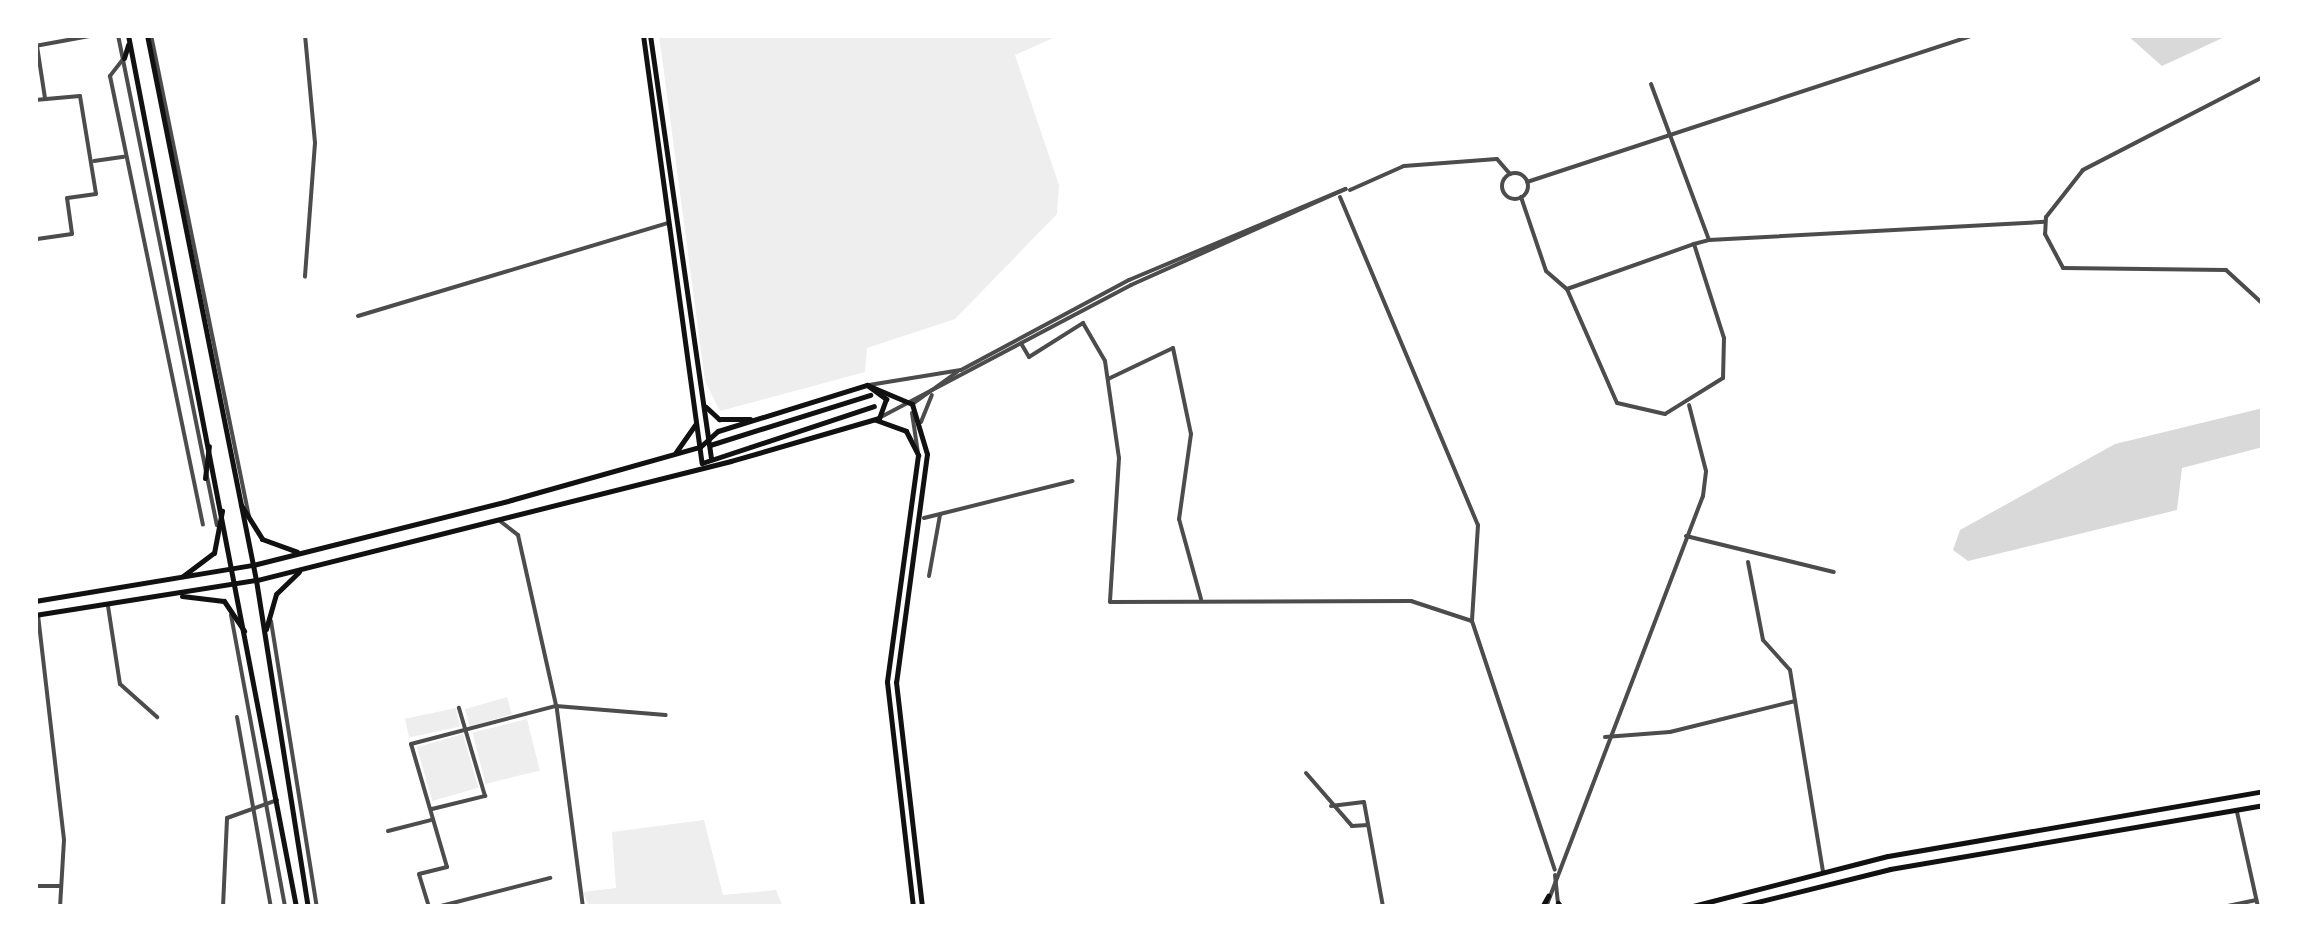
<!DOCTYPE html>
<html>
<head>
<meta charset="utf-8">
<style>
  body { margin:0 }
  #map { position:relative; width:2298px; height:942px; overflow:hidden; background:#fff; font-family:Mulish,sans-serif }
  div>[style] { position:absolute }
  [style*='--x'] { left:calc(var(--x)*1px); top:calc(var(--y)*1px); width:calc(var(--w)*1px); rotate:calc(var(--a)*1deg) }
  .green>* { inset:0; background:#eee; transform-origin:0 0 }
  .water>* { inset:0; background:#d9d9d9 }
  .minor>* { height:4px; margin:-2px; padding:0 2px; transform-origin:2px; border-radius:2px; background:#4c4c4c }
  .minor>.ring { margin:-2px; padding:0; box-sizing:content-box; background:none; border:4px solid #4c4c4c; border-radius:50% }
  .tertiary>* { height:4px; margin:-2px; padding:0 2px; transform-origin:2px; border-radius:2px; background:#4c4c4c }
  .secondary>* { height:5px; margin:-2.5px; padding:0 2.5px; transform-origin:2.5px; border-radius:2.5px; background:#111 }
  .primary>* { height:5px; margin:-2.5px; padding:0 2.5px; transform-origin:2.5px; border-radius:2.5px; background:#111 }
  span { translate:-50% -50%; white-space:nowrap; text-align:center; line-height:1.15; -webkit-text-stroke:8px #fff; paint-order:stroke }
  .frame { position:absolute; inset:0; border:38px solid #fff; pointer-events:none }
</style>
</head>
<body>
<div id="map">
  <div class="green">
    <div style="clip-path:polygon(659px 35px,1060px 35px,1015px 55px,1059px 185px,1057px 214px,955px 319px,867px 348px,865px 372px,720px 411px,705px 381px)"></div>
    <div style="left:507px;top:697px;width:18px;height:44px;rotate:74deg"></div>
    <div style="left:456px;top:708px;width:19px;height:52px;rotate:78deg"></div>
    <div style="left:527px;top:719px;width:53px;height:56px;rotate:76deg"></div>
    <div style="left:463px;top:734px;width:56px;height:48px;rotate:74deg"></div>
    <div style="clip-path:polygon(704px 820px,723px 895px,776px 890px,783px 907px,589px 907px,583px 892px,616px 888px,612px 832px)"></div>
  </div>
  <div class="water">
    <div style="clip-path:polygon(2127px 35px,2229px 35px,2162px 66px)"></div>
    <div style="clip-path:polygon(2263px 408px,2263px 447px,2182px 468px,2177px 510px,1968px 561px,1953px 550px,1960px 530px,2115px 444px)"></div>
  </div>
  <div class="minor">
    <div style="--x:305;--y:35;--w:108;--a:84.7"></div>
    <div style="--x:315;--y:143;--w:134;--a:94.3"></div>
    <div style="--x:37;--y:46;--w:53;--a:81.3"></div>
    <div style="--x:124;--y:58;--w:23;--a:128"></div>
    <div style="--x:110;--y:76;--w:458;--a:78.3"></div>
    <div style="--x:2263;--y:77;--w:203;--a:152.7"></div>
    <div style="--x:2083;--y:170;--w:60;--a:128.2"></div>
    <div style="--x:2046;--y:217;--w:17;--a:93"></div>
    <div style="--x:2045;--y:234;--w:38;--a:62"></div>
    <div style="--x:2063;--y:268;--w:163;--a:0.7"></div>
    <div style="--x:2226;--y:270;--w:50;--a:42.6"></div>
    <div style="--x:1651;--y:84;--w:166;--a:69.6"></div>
    <div style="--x:35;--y:100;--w:45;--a:-5.1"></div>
    <div style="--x:80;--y:96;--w:99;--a:80.7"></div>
    <div style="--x:96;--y:194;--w:29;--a:172"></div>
    <div style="--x:67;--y:198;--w:36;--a:82"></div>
    <div style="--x:72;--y:234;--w:37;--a:172"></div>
    <div style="--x:94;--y:161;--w:30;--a:-8"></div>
    <div class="ring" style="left:1502px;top:173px;width:22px;height:22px"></div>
    <div style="--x:1527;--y:182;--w:471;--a:-18.2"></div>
    <div style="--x:1350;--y:190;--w:59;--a:-24"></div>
    <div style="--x:1404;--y:166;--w:93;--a:-4.3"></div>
    <div style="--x:1497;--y:159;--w:20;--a:49"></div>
    <div style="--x:1340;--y:197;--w:356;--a:67.2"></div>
    <div style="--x:1478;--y:525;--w:96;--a:93.6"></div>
    <div style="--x:1472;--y:621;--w:262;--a:71.6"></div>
    <div style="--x:1521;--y:197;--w:78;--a:71.3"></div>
    <div style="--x:1546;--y:271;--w:28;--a:41"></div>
    <div style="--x:1694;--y:244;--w:99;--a:72.3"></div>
    <div style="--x:1724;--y:338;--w:40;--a:91.4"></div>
    <div style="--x:1723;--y:378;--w:68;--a:148.2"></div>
    <div style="--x:1665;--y:414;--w:49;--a:-167.1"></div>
    <div style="--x:1617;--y:403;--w:124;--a:-113.7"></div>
    <div style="--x:1567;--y:289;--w:135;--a:-19.5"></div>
    <div style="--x:1694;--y:244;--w:16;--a:-15"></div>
    <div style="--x:1709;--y:240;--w:336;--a:-3.1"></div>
    <div style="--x:358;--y:316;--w:324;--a:-16.7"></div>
    <div style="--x:1022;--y:345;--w:14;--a:60"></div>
    <div style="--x:1029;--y:357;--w:64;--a:-32.2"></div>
    <div style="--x:1083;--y:323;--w:44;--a:59.9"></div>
    <div style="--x:1105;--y:361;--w:98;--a:81.8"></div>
    <div style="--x:1119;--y:458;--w:144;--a:93.6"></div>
    <div style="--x:1110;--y:602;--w:301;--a:-0.2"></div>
    <div style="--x:1411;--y:601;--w:64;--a:18.2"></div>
    <div style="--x:1108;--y:379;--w:72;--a:-25.5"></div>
    <div style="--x:1173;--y:348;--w:88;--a:78.2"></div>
    <div style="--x:1191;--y:434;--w:86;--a:98"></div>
    <div style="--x:1179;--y:519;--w:83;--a:74.6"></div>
    <div style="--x:924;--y:518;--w:153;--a:-14"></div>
    <div style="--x:1686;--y:536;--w:152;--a:13.7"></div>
    <div style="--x:1748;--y:562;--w:79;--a:79.1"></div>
    <div style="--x:1763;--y:640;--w:40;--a:48"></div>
    <div style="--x:1790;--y:670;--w:204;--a:80.7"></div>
    <div style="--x:929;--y:576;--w:62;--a:-79.8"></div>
    <div style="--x:108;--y:606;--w:79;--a:81.3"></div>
    <div style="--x:120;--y:684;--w:50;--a:41.7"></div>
    <div style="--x:38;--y:615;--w:226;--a:83.4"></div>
    <div style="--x:64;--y:840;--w:67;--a:93.4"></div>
    <div style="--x:237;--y:717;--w:193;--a:79.9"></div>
    <div style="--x:1605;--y:737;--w:65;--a:-4.4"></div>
    <div style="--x:1670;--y:732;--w:129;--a:-13.9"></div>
    <div style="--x:1306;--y:773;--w:70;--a:49"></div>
    <div style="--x:1352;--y:826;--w:16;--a:-4"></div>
    <div style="--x:1331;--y:806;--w:33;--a:-7"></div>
    <div style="--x:1364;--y:802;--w:107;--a:79.7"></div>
    <div style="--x:432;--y:809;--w:55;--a:-13.8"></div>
    <div style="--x:485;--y:796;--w:92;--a:-106.5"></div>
    <div style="--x:388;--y:831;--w:44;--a:-14.3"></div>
    <div style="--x:35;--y:886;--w:25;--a:0"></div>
    <div style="--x:429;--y:907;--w:34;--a:-107"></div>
    <div style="--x:419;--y:874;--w:29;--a:-14"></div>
    <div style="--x:447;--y:867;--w:128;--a:-106.3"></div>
    <div style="--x:411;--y:744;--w:150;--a:-14.7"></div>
    <div style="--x:556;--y:706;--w:110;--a:4.7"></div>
    <div style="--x:437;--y:907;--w:117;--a:-14.4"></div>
    <div style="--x:2223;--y:907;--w:34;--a:-12"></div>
  </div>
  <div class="tertiary">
    <div style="--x:35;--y:35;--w:1;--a:0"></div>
    <div style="--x:118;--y:35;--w:500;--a:78.6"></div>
    <div style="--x:151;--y:35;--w:490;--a:78.5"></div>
    <div style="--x:35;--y:46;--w:61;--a:-10.4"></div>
    <div style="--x:869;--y:385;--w:93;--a:-9.3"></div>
    <div style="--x:961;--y:370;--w:191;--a:-28.2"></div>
    <div style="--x:1129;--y:280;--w:235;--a:-22.8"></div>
    <div style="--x:914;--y:403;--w:53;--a:-35.8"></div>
    <div style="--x:912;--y:413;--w:40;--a:81.5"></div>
    <div style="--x:879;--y:418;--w:285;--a:-27.8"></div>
    <div style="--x:1131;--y:285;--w:235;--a:-24.1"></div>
    <div style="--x:921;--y:422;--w:29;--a:-68"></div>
    <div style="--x:500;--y:521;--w:23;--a:38"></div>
    <div style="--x:518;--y:535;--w:179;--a:77.4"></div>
    <div style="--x:557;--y:710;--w:199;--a:82.5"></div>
    <div style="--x:231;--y:615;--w:297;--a:79.5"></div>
    <div style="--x:271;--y:621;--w:290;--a:80.9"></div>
    <div style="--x:2237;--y:812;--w:97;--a:77.5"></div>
    <div style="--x:1555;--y:875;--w:30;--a:84"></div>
    <div style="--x:223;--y:907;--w:89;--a:-87.4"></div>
    <div style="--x:227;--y:818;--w:53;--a:-19.8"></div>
    <div style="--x:1546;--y:907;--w:440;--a:-69.1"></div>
    <div style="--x:1703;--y:496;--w:25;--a:-83"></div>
    <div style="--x:1706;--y:471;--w:68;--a:-104.4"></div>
  </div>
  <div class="secondary">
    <div style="--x:643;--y:35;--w:432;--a:82.2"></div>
    <div style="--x:702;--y:463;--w:181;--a:-18.3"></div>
    <div style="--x:650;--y:35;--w:427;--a:81.8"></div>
    <div style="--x:867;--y:385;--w:49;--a:22.9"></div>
    <div style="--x:912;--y:404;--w:52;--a:73.3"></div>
    <div style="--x:927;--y:454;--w:230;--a:97.7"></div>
    <div style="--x:896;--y:682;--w:226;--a:83.4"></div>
    <div style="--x:706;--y:407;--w:18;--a:43"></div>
    <div style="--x:719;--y:419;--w:31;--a:0"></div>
    <div style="--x:876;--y:420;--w:32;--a:20"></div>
    <div style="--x:906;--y:431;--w:27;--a:63"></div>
    <div style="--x:918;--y:455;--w:229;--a:97.8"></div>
    <div style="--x:887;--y:682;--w:226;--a:83.4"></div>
    <div style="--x:710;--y:445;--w:168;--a:-17.4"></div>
    <div style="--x:676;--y:452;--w:33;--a:-55"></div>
    <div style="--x:1558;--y:903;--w:5;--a:53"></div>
    <div style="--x:1542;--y:907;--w:13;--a:-61"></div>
    <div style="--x:1689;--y:907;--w:205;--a:-14.4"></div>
    <div style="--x:1888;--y:856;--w:381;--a:-9.8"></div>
    <div style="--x:1737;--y:907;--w:158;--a:-13.9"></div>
    <div style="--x:1890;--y:869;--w:378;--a:-9.7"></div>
  </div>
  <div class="primary">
    <div style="--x:128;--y:35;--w:888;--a:79.09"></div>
    <div style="--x:147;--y:35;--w:556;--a:78.69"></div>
    <div style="--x:256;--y:580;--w:331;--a:81"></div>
    <div style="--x:124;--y:58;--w:14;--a:-73"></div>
    <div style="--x:205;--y:478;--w:32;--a:-83"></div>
    <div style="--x:241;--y:505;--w:40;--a:58"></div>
    <div style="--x:262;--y:539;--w:37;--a:20"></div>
    <div style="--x:183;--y:576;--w:39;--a:-37"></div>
    <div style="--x:214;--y:553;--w:43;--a:-79.2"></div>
    <div style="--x:182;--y:596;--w:42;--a:6.8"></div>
    <div style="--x:224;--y:601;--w:36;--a:56"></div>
    <div style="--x:35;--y:601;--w:221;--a:-9.4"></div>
    <div style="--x:253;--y:565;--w:266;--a:-14.1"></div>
    <div style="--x:511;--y:500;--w:196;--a:-15.7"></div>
    <div style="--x:700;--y:447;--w:24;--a:-42"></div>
    <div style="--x:718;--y:431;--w:156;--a:-17.2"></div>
    <div style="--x:867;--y:385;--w:24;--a:36"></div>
    <div style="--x:886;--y:399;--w:20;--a:110"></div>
    <div style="--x:879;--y:418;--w:154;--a:163.8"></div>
    <div style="--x:731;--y:461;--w:490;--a:165.9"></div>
    <div style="--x:256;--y:580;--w:224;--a:171"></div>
    <div style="--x:266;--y:629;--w:36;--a:-74"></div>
    <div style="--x:276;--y:594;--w:32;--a:-44"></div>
  </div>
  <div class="frame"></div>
</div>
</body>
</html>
